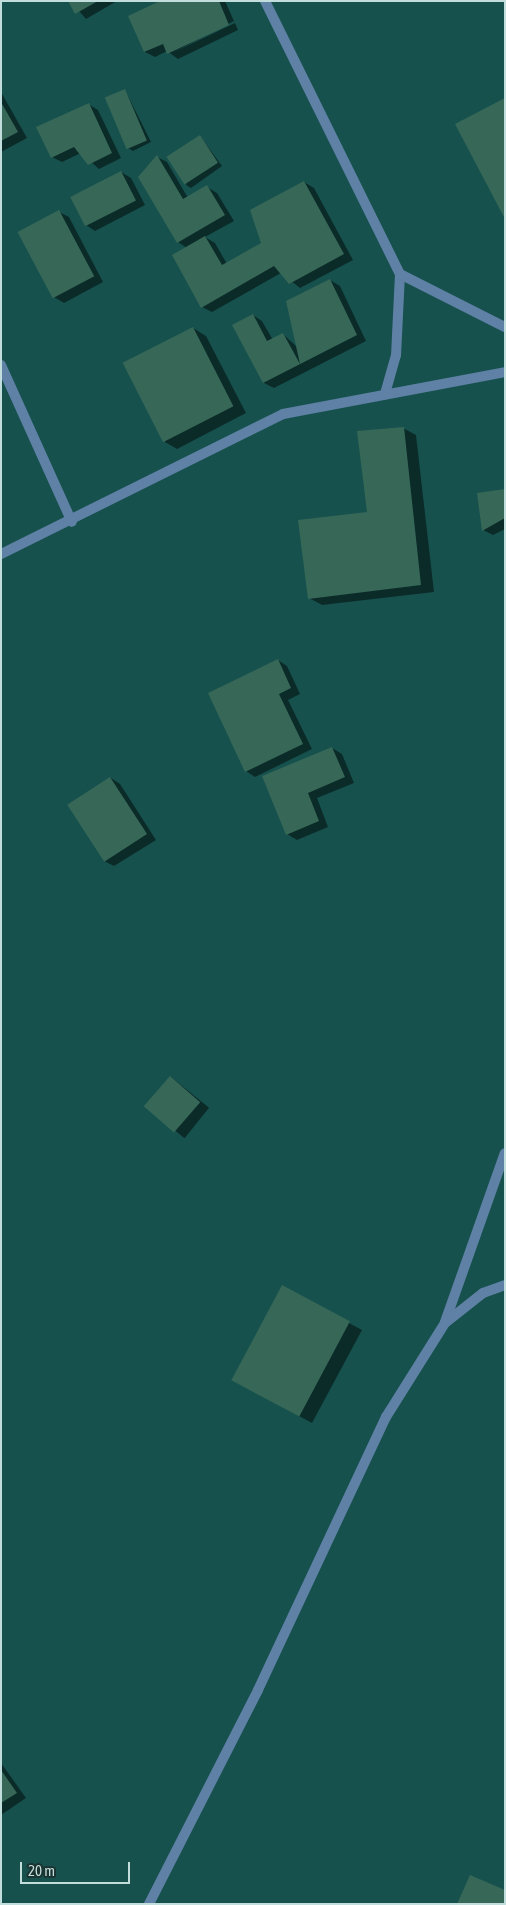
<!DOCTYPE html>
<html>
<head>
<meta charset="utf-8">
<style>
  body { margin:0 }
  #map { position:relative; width:506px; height:1905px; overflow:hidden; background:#16514e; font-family:"Asap Condensed",sans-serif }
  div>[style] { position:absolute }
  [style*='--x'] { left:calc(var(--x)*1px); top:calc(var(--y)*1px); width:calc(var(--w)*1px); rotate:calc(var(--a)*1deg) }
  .shadow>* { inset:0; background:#0007; transform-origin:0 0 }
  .building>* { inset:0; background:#376757; transform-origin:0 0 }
  .street>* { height:10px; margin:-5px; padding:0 5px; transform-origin:5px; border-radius:5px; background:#5f81a5 }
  span { translate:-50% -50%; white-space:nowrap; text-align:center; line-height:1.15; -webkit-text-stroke:5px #1a3230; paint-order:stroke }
  .frame { position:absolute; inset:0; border:2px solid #c2dedc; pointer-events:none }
  .scale { position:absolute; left:20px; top:1862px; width:110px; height:22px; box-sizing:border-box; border:2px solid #c2dedc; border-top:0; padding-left:6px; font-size:15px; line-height:18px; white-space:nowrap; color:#c2dedc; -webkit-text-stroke:4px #1a3230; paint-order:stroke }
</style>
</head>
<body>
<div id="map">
  <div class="shadow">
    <div style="clip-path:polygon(70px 1px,117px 1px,86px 19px)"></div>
    <div style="clip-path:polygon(163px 1px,225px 1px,234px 21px,172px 53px,235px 23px,238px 30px,178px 59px,167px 51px,155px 57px,145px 52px,129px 17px)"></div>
    <div style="clip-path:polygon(125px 90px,151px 142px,133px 151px,128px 148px)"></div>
    <div style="clip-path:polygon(1px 92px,27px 138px,1px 152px)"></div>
    <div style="clip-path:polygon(88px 104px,98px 110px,121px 158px,99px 169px,81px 153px,62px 162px,52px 157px)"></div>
    <div style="clip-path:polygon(200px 136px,222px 166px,191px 188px,186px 185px)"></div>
    <div style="clip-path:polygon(157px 157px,167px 162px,188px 198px,207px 187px,217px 193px,234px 221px,205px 237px,215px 243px,227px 264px,262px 243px,304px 182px,314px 188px,353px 260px,300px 288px,281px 273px,212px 312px,202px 307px,187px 248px,178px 242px)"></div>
    <div style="clip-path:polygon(121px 172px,131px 178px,145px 205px,95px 231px,86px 225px)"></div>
    <div style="clip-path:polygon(59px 212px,69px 217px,103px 282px,64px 303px,54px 297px)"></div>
    <div style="clip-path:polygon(330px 280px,340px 286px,366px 341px,274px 388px,264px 383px,234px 326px,253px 315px,262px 321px,273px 340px,283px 334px,297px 347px)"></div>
    <div style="clip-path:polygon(193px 328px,206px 336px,246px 413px,177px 449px,165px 442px)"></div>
    <div style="clip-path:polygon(403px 428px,416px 435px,434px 592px,322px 605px,309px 598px,368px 513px)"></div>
    <div style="clip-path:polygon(505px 490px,505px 529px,493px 535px,483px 530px)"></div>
    <div style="clip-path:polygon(278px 660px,287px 666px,300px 694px,288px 700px,312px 749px,255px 777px,246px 771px)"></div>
    <div style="clip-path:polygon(332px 748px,342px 754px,354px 783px,317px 798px,328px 827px,297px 840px,287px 834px,263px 777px)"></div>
    <div style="clip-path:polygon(111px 778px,120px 784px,156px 840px,114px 866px,104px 861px)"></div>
    <div style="left:171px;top:1077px;width:49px;height:39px;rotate:39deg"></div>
    <div style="clip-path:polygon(282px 1287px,362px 1330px,312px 1423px,245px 1387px)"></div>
    <div style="clip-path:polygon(1px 1763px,26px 1798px,1px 1815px)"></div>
  </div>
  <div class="building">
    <div style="clip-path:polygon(68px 1px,98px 1px,75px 14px)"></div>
    <div style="clip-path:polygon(160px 1px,219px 1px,229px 25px,167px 54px,163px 44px,144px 52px,128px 16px)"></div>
    <div style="left:125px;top:89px;width:56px;height:22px;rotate:67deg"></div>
    <div style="clip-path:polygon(505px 98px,505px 219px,455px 124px)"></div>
    <div style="clip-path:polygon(1px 102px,18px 132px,1px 141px)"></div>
    <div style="clip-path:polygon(89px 103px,112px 153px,88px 165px,74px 147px,51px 158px,36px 127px)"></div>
    <div style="left:200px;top:135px;width:33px;height:40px;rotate:57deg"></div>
    <div style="clip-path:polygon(157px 155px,183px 199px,207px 185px,225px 215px,177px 243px,138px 177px)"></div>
    <div style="left:121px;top:171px;width:33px;height:57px;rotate:63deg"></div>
    <div style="clip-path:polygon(304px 181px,344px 254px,289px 284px,274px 266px,201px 308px,172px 255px,205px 236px,222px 265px,261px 243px,250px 210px)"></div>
    <div style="left:59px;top:210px;width:75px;height:47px;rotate:62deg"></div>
    <div style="clip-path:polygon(330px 279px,357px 335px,263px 383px,232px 325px,253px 314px,267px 341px,283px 333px,300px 364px,286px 301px)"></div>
    <div style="left:193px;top:327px;width:89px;height:79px;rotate:63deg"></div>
    <div style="clip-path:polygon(404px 427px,421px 585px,308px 599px,298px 520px,367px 512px,357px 431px)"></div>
    <div style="clip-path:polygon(505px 489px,505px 518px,482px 531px,477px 493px)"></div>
    <div style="clip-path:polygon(278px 659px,291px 688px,279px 694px,303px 744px,245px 772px,208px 693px)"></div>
    <div style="clip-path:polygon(332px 747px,345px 777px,308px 793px,319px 821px,286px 835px,262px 776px)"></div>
    <div style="left:110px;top:777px;width:68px;height:51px;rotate:57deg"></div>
    <div style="left:170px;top:1076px;width:40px;height:40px;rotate:41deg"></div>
    <div style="left:282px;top:1285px;width:77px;height:108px;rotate:28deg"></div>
    <div style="clip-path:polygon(1px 1770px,17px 1793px,1px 1803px)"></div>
    <div style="clip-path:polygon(470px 1875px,505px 1890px,505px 1904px,457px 1904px)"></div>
  </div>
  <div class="street">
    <div style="--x:265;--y:1;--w:305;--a:63.7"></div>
    <div style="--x:400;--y:274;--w:81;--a:92.8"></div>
    <div style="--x:396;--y:355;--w:41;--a:105.8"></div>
    <div style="--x:400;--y:274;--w:118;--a:26.8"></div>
    <div style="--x:1;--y:365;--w:172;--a:65.7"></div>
    <div style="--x:1;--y:554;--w:315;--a:-26.4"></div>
    <div style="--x:283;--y:414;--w:226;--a:-10.7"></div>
    <div style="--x:445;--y:1322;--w:179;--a:-70.5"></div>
    <div style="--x:149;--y:1904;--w:240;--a:-63"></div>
    <div style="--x:258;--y:1690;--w:302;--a:-64.9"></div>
    <div style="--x:386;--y:1417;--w:111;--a:-57.9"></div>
    <div style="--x:445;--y:1323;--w:48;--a:-38.3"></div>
    <div style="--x:483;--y:1293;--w:23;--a:-20"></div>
  </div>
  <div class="frame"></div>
  <div class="scale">20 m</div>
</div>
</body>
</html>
